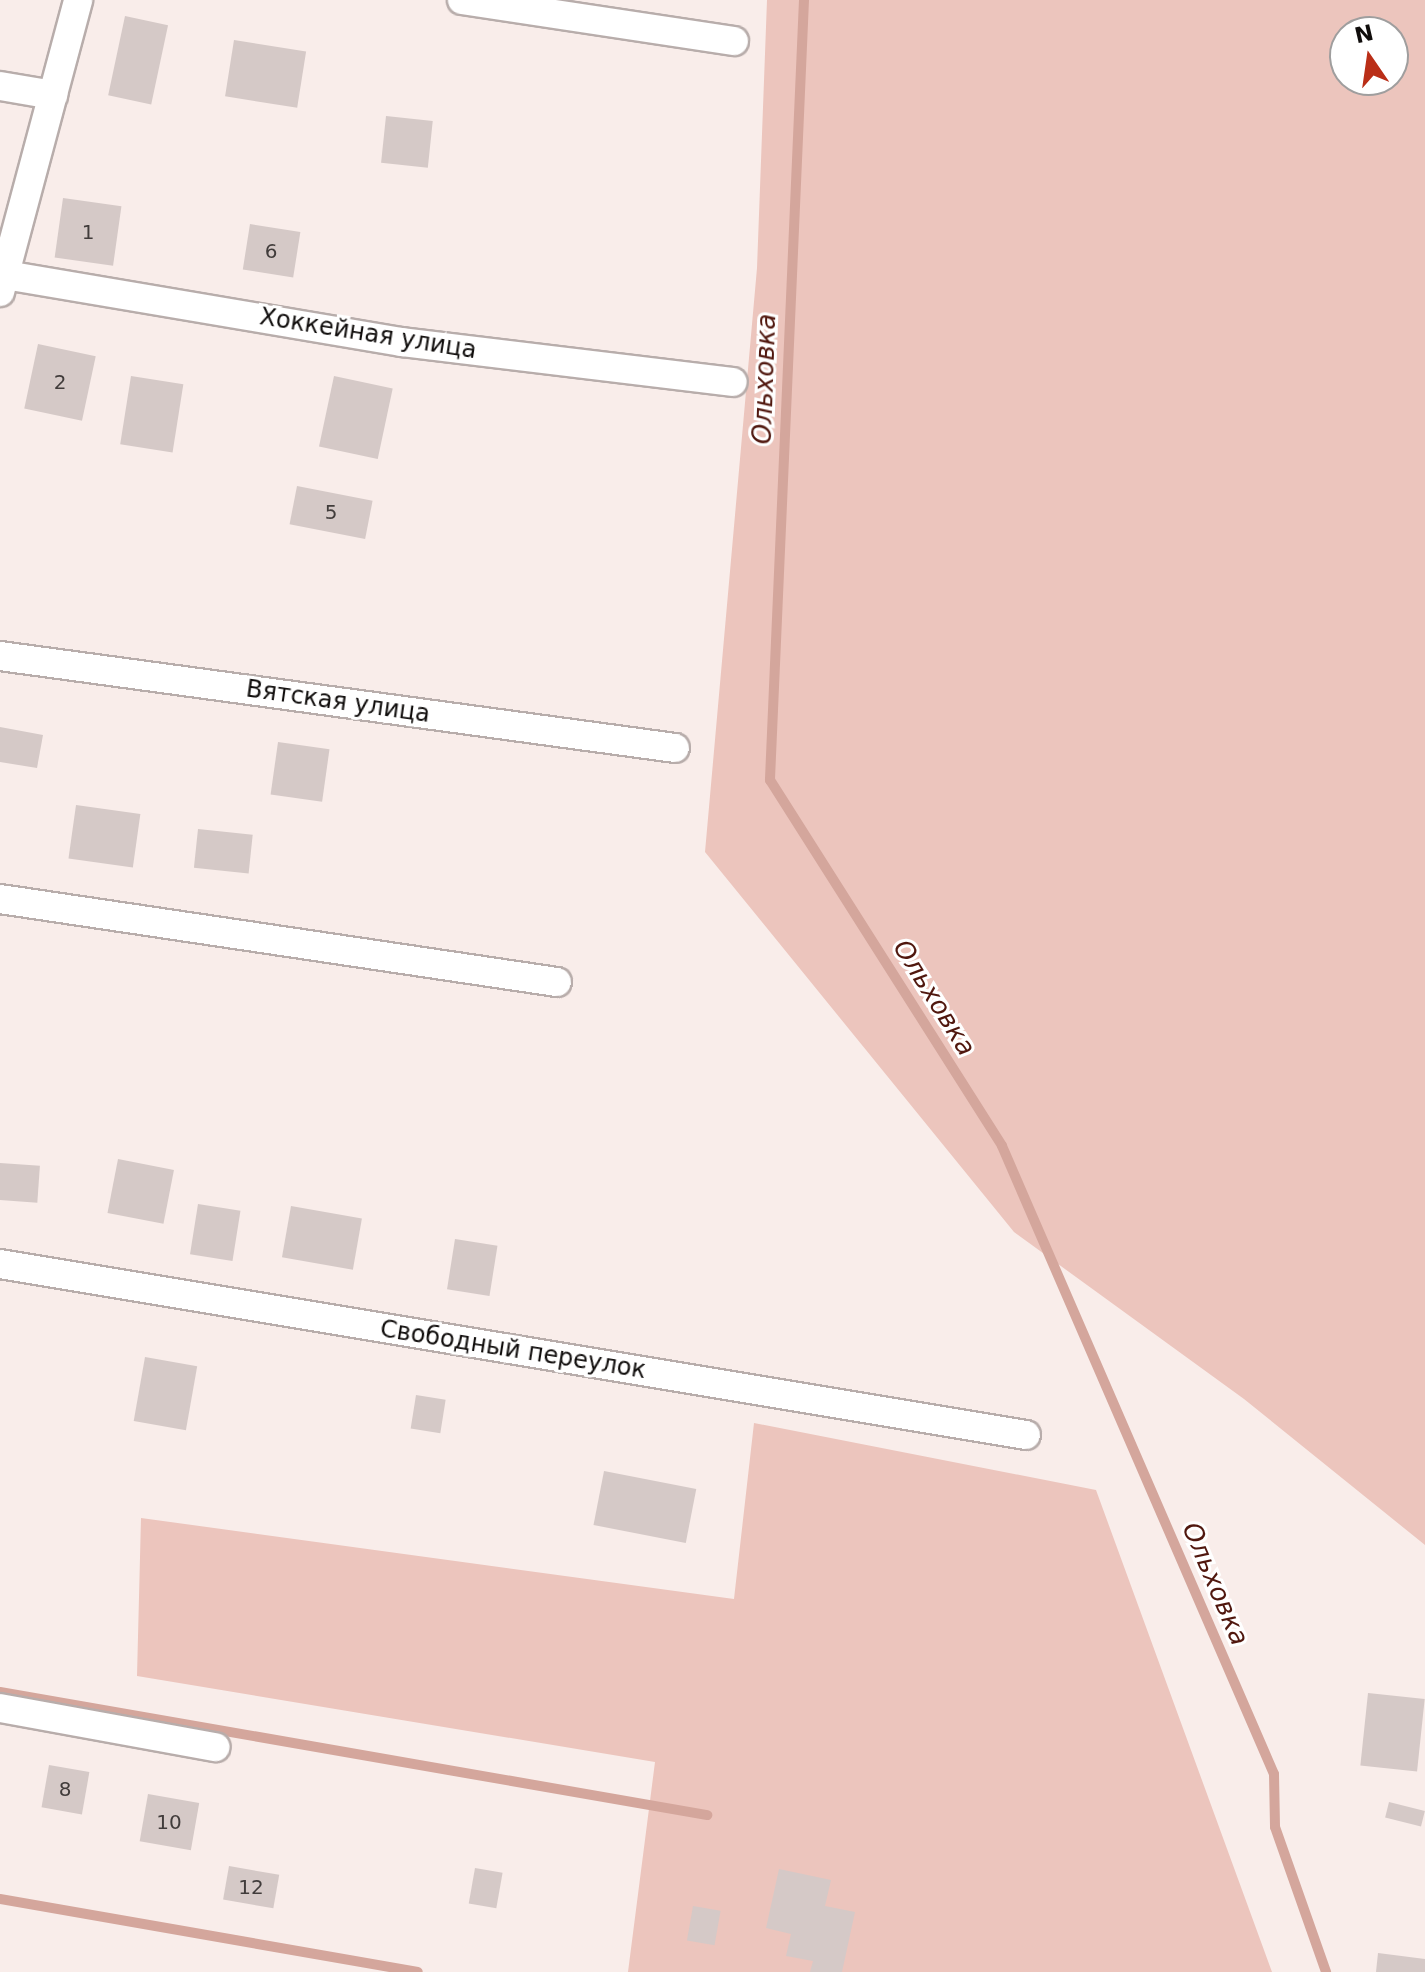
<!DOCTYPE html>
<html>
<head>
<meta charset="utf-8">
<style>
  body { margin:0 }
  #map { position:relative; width:1425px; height:1972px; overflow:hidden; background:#f9edea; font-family:"DejaVu Sans",sans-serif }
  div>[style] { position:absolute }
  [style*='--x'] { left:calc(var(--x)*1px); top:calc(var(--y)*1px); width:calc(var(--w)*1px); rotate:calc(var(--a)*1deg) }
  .green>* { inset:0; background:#ecc5bd }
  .stream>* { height:10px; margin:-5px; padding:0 5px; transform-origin:5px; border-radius:5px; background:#d4a69c }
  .building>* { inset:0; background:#d5c9c7; transform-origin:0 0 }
  .roads { filter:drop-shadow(2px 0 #b8adab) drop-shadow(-2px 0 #b8adab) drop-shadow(0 2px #b8adab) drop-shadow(0 -2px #b8adab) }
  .street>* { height:28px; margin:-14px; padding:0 14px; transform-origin:14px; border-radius:14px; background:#fff }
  span { translate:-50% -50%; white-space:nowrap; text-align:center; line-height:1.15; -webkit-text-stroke:6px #fff; paint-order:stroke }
  .number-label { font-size:20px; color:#413c3b }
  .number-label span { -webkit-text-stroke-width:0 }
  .street-label { font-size:24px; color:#100d0c }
  .water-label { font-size:26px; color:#50170e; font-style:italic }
  .north { position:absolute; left:1329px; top:16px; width:80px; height:80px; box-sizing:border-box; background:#fff; border:2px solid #9f9e9e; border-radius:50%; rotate:347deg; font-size:22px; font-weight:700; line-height:32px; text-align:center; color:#100d0c }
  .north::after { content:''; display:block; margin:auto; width:28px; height:36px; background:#ba2e17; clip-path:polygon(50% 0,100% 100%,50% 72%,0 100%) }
</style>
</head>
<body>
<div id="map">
  <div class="green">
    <div style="clip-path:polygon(evenodd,767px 0,1425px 0,1425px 1545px,1244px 1399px,1014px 1232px,705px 852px,757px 268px,767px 0,1345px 32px,1393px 32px,1393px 80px,1345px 80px,1345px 32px)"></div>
    <div style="clip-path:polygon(754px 1423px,1096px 1490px,1272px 1972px,628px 1972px,655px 1762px,137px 1676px,141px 1518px,734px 1599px)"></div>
  </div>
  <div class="stream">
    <div style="--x:804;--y:0;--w:781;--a:92.5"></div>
    <div style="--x:770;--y:780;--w:433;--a:57.6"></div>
    <div style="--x:1002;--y:1146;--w:684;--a:66.58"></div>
    <div style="--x:1274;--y:1774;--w:53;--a:88.9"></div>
    <div style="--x:1275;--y:1827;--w:154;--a:70.6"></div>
    <div style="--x:0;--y:1692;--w:718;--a:9.87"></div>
    <div style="--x:0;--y:1899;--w:424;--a:9.9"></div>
  </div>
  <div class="building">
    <div style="left:125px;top:16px;width:44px;height:81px;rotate:12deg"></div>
    <div style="left:234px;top:40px;width:73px;height:57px;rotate:9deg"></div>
    <div style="left:386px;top:116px;width:47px;height:47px;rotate:6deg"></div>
    <div style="left:63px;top:198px;width:59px;height:60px;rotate:8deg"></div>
    <div style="left:250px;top:224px;width:51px;height:46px;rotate:9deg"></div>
    <div style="left:38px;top:344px;width:59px;height:66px;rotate:12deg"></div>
    <div style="left:131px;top:376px;width:53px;height:69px;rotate:9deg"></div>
    <div style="left:334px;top:376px;width:60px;height:72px;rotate:12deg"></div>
    <div style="left:297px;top:486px;width:77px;height:39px;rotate:11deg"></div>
    <div style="clip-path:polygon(0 727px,43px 735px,37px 768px,0 762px)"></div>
    <div style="left:278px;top:742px;width:52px;height:53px;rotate:8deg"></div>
    <div style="left:76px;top:805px;width:65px;height:54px;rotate:8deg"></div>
    <div style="left:198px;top:829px;width:55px;height:39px;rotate:6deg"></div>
    <div style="left:118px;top:1159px;width:57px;height:55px;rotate:11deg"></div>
    <div style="left:0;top:1163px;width:40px;height:37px;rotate:4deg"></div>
    <div style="left:198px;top:1204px;width:43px;height:51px;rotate:9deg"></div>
    <div style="left:291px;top:1206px;width:72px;height:52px;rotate:10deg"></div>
    <div style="left:455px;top:1239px;width:43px;height:51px;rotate:9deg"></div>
    <div style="left:145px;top:1357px;width:53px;height:65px;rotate:10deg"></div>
    <div style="left:416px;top:1395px;width:30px;height:34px;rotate:9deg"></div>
    <div style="left:604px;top:1471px;width:94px;height:55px;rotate:11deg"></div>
    <div style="left:1368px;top:1693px;width:57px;height:73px;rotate:6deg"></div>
    <div style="left:49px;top:1765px;width:41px;height:43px;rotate:10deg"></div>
    <div style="left:148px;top:1794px;width:52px;height:48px;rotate:10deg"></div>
    <div style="left:1389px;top:1802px;width:37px;height:16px;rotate:14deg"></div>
    <div style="left:229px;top:1866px;width:51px;height:34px;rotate:10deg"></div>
    <div style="left:475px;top:1868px;width:28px;height:36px;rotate:10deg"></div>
    <div style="clip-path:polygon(779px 1869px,831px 1880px,825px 1906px,855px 1912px,842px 1972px,810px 1972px,813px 1961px,786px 1956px,791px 1934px,766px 1928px)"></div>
    <div style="left:693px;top:1906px;width:28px;height:35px;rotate:10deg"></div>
    <div style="clip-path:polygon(1378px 1953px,1425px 1959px,1425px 1972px,1376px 1972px)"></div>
  </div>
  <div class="roads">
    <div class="street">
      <div style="--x:462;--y:0;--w:275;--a:8.6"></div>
      <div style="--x:0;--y:86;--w:54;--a:9.6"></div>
      <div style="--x:5;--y:275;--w:403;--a:9.6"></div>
      <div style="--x:402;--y:342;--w:333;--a:6.9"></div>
      <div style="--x:0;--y:292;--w:302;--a:-75"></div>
      <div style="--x:0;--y:656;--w:681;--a:7.76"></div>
      <div style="--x:0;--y:899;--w:563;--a:8.48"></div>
      <div style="--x:0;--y:1264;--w:1040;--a:9.46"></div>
      <div style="--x:0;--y:1708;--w:219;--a:10.3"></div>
    </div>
  </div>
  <div class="number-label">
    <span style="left:88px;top:232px">1</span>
    <span style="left:271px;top:251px">6</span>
    <span style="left:60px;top:382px">2</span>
    <span style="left:331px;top:512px">5</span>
    <span style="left:65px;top:1789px">8</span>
    <span style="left:169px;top:1822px">10</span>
    <span style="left:251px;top:1887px">12</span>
  </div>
  <div class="street-label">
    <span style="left:368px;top:334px;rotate:9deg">Хоккейная улица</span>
    <span style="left:338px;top:702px;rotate:8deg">Вятская улица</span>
    <span style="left:513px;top:1350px;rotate:9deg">Свободный переулок</span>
  </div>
  <div class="water-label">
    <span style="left:765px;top:379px;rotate:-88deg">Ольховка</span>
    <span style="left:934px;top:998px;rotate:58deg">Ольховка</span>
    <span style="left:1215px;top:1584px;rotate:67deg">Ольховка</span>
  </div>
  <div class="north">N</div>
</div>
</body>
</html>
